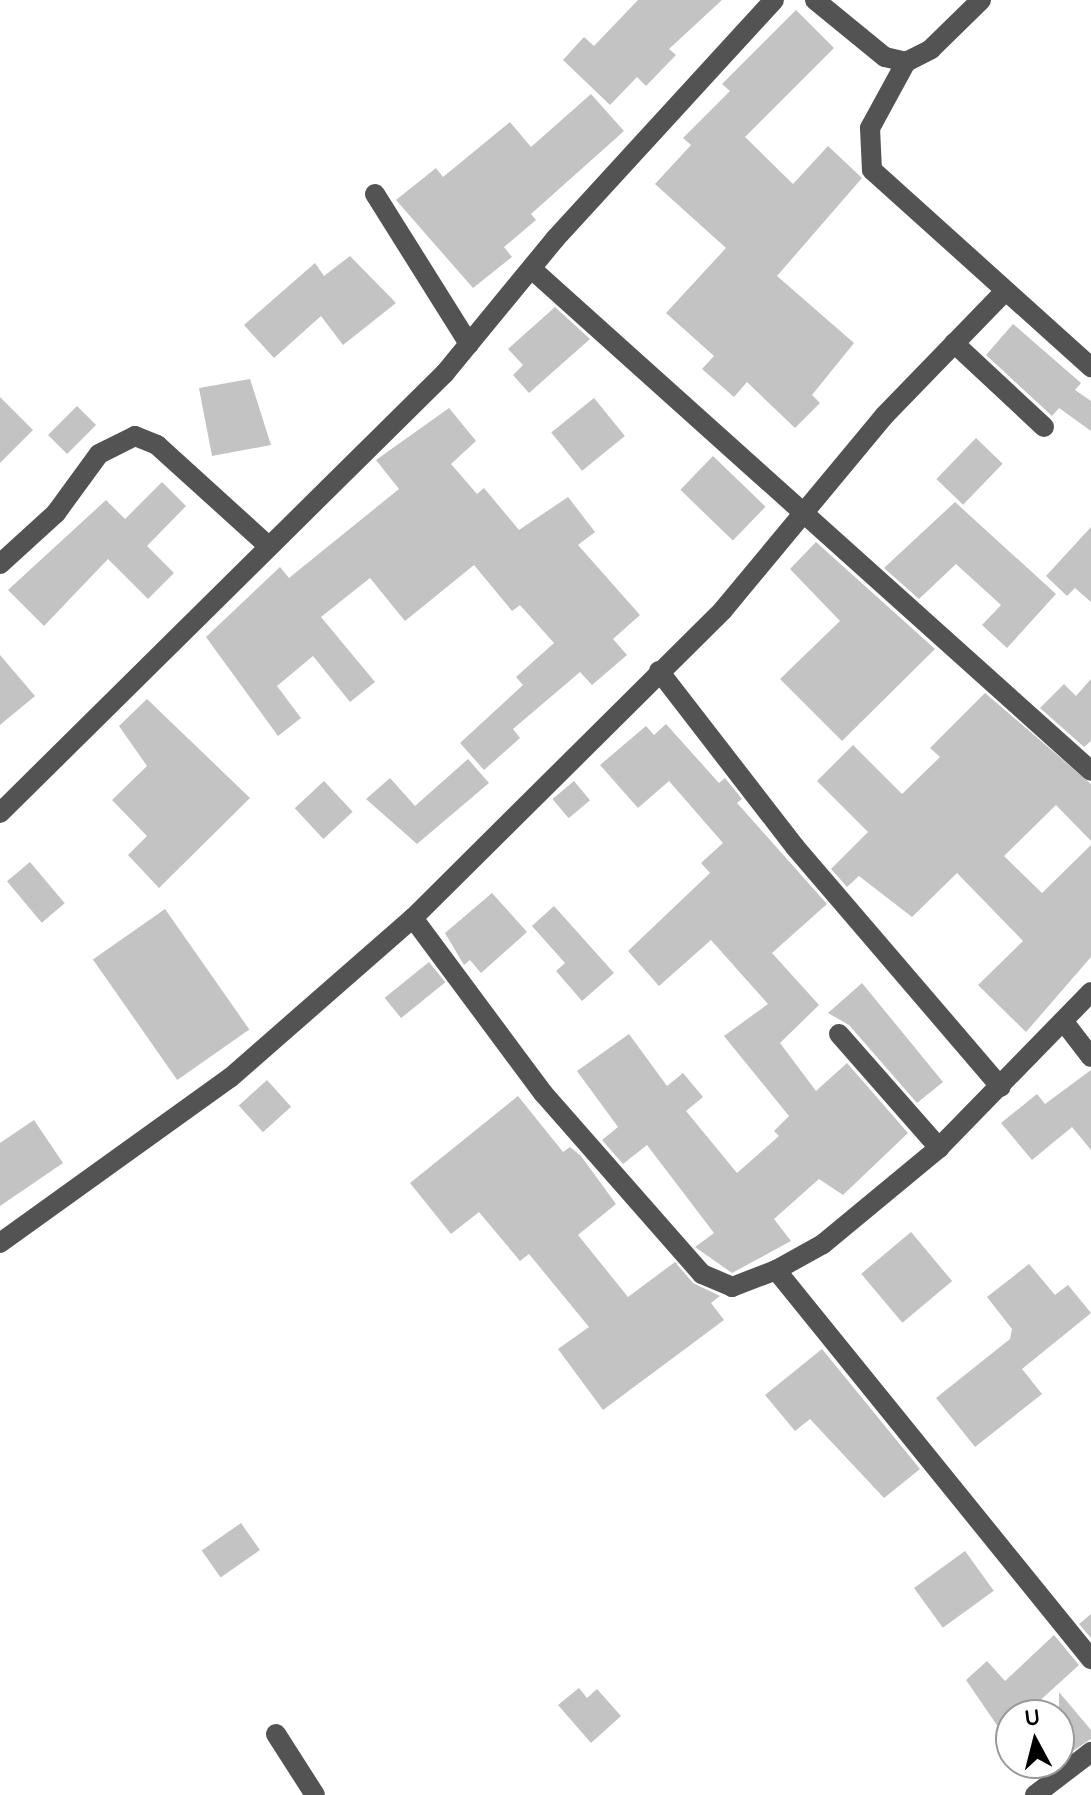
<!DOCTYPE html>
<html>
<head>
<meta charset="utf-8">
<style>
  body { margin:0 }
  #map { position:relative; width:1091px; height:1795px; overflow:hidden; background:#fff; font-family:Quicksand,sans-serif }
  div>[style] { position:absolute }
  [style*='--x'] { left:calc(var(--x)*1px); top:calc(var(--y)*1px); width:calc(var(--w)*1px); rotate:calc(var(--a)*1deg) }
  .building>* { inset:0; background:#c3c3c3; transform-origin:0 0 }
  .minor>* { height:20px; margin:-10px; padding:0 10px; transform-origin:10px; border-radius:10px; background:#535353 }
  span { translate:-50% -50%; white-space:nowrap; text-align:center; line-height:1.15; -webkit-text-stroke:6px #fff; paint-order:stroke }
  .north { position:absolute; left:995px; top:1699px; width:80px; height:80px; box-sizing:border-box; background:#fff; border:2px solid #999; border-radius:50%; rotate:353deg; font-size:22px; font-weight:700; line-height:32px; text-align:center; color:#000 }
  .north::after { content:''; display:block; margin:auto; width:28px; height:36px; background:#000; clip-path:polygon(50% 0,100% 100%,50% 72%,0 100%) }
</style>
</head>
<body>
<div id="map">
  <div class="building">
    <div style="clip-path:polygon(638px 0,722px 0,669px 49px,676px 55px,646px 86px,637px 77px,610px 105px,563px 60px,584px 37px,594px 46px)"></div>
    <div style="clip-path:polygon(796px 10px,834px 48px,745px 137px,793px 184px,828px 146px,862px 178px,777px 276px,854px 343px,812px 395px,820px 403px,795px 428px,747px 382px,734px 397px,702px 369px,714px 356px,666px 313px,726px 248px,655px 184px,691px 145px,683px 138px,730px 91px,722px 84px)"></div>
    <div style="clip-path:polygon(591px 94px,624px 131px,531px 214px,536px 220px,504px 247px,512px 257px,473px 288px,396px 200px,436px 168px,443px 177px,510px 122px,531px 147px)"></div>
    <div style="clip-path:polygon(350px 256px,396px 303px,343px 345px,321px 316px,274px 358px,244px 325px,315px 263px,324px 276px)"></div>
    <div style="clip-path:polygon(555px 307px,590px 339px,529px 393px,513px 375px,523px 365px,508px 349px)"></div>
    <div style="clip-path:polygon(1013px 324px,1081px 383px,1075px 390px,1091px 401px,1091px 431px,1059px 408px,1052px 416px,986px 355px)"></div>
    <div style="clip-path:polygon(250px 379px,271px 445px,212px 456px,199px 388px)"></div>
    <div style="clip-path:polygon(0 397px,33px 430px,0 463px)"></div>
    <div style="left:594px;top:398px;width:49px;height:55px;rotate:51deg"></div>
    <div style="left:77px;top:406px;width:27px;height:41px;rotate:45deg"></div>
    <div style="clip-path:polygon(449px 408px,476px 441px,451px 464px,477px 494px,484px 488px,519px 530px,568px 497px,595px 532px,578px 545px,640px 615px,613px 639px,627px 655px,592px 685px,580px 672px,513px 729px,520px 738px,484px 770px,460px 743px,523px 685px,516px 677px,554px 643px,520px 605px,512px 611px,474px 565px,405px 621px,370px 578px,321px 617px,375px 682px,350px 702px,313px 656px,277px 686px,301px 718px,278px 736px,206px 637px,280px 567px,289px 578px,399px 489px,376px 460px)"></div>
    <div style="left:976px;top:438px;width:37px;height:57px;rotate:44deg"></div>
    <div style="left:713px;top:456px;width:73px;height:47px;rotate:44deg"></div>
    <div style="clip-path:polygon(162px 482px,186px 506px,147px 546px,174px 573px,148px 599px,108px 559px,44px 626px,8px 590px,106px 500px,125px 519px)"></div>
    <div style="clip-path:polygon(955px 502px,1056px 594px,1007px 648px,982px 625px,1001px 605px,956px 564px,919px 599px,884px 568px)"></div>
    <div style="clip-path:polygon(1091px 527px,1091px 602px,1075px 588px,1067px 596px,1046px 576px)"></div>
    <div style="clip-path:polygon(816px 542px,935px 649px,842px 741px,780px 679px,840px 621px,790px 569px)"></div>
    <div style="clip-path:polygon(0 655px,35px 696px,0 725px)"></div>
    <div style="clip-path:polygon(1091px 679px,1091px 741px,1084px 747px,1040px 708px,1064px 684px,1076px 696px)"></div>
    <div style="clip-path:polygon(985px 693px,1091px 784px,1091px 841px,1056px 805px,1004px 856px,1042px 893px,1091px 845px,1091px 957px,1026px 1032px,978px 985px,1023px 941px,957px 873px,912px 917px,859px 876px,847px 887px,831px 869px,868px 832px,817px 781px,853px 745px,902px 794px,940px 757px,930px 748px)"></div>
    <div style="clip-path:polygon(147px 699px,250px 798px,159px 888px,128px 855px,147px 836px,112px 800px,147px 766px,119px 726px)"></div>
    <div style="clip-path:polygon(666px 724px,719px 783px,725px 778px,742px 799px,737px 803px,827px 904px,772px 953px,819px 1005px,780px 1043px,816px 1091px,847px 1063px,908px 1133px,843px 1195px,819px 1179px,774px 1219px,791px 1241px,732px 1273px,695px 1247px,714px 1233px,647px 1145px,623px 1164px,602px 1140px,618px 1127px,577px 1071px,629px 1034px,667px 1086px,683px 1073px,703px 1097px,686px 1111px,737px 1173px,779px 1136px,774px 1131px,789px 1116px,724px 1036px,768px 1004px,711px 940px,659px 986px,628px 951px,710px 873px,701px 863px,723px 843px,669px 781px,638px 808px,600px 765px,646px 726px,654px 735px)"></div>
    <div style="clip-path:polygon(468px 759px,489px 783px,417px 844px,366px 799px,390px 778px,415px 806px)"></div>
    <div style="left:324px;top:781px;width:42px;height:40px;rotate:47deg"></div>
    <div style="left:574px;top:781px;width:25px;height:28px;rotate:50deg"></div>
    <div style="left:30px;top:862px;width:54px;height:30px;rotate:50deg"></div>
    <div style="clip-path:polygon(492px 893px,527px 932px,481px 973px,470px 960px,464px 965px,445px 933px)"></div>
    <div style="clip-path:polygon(554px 906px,614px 973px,582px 1001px,556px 971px,565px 963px,532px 926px)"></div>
    <div style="left:165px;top:909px;width:147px;height:88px;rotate:55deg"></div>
    <div style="left:429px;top:962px;width:26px;height:57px;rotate:51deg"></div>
    <div style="clip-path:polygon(862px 983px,943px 1082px,917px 1103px,849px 1025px,828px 1013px)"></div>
    <div style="clip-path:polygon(1091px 1070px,1091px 1150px,1072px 1127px,1032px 1160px,1001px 1123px,1037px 1094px,1045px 1104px)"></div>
    <div style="left:267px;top:1080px;width:36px;height:38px;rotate:48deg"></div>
    <div style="clip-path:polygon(518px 1096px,563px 1152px,570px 1147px,581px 1156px,616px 1204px,578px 1235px,628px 1297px,675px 1262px,693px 1283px,720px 1296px,711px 1303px,724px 1320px,603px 1410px,558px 1349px,589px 1327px,529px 1254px,520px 1261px,479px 1212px,451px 1234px,410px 1183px)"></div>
    <div style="clip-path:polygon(34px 1120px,63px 1163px,0 1206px,0 1143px)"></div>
    <div style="left:911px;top:1232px;width:64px;height:65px;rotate:50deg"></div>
    <div style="clip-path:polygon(1029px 1264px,1055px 1295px,1068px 1285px,1091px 1313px,1022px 1369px,1042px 1394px,975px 1447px,936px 1398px,1010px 1339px,1012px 1329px,987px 1297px)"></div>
    <div style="clip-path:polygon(822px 1349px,920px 1469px,884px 1498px,810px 1419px,795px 1431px,765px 1395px)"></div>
    <div style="left:241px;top:1523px;width:33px;height:48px;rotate:55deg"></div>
    <div style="left:965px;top:1551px;width:49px;height:63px;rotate:54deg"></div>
    <div style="clip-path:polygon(1091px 1614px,1091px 1638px,1079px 1624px)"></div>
    <div style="clip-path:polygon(1054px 1635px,1079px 1665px,1024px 1715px,1011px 1715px,1003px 1734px,966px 1680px,987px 1661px,1005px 1681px)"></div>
    <div style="clip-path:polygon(579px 1688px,587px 1698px,597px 1689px,621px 1716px,591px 1743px,558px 1705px)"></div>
    <div style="clip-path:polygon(1059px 1692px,1091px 1730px,1091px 1739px,1059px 1760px)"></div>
  </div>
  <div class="minor">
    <div style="--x:815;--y:0;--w:90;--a:39.2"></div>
    <div style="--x:885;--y:57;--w:22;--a:13"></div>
    <div style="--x:906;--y:62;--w:28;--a:-27"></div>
    <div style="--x:931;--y:49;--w:70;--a:-44.4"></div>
    <div style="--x:906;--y:62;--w:75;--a:118.6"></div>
    <div style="--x:870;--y:128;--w:42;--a:87.3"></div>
    <div style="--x:872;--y:170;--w:295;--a:42"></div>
    <div style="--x:375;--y:194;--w:177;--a:57.9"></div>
    <div style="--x:534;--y:271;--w:748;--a:41.91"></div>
    <div style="--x:954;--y:343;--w:123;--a:43"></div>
    <div style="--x:0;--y:564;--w:76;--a:-42.3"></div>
    <div style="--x:56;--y:513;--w:73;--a:-53.9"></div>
    <div style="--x:99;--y:454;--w:40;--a:-26.6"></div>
    <div style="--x:135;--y:436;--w:24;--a:22"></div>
    <div style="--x:157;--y:445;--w:146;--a:42.2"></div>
    <div style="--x:659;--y:671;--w:222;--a:52.3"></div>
    <div style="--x:795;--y:847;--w:316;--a:49.4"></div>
    <div style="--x:0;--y:813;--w:626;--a:-44.68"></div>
    <div style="--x:445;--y:373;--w:173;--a:-50.6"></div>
    <div style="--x:555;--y:239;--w:324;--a:-47.5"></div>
    <div style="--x:413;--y:918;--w:218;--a:53.4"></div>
    <div style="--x:543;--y:1093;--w:241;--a:48.7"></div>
    <div style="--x:702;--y:1274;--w:33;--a:23"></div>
    <div style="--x:732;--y:1287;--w:47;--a:-21.1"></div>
    <div style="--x:1091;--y:992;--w:218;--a:134.3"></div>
    <div style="--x:939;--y:1148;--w:151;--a:140.4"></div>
    <div style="--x:823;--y:1244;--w:54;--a:151"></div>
    <div style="--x:776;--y:1270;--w:501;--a:51"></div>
    <div style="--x:1064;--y:1022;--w:44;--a:52.4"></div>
    <div style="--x:839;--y:1034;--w:152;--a:48.7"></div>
    <div style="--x:0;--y:1243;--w:283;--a:-35.7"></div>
    <div style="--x:230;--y:1078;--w:243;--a:-41.2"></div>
    <div style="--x:413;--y:918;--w:437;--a:-44.8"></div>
    <div style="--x:723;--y:610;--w:252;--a:-50.3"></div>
    <div style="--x:884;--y:416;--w:171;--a:-45.9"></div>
    <div style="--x:276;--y:1734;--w:72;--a:57.4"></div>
    <div style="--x:1035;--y:1795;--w:71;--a:-37.5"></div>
  </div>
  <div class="north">U</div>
</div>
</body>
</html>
